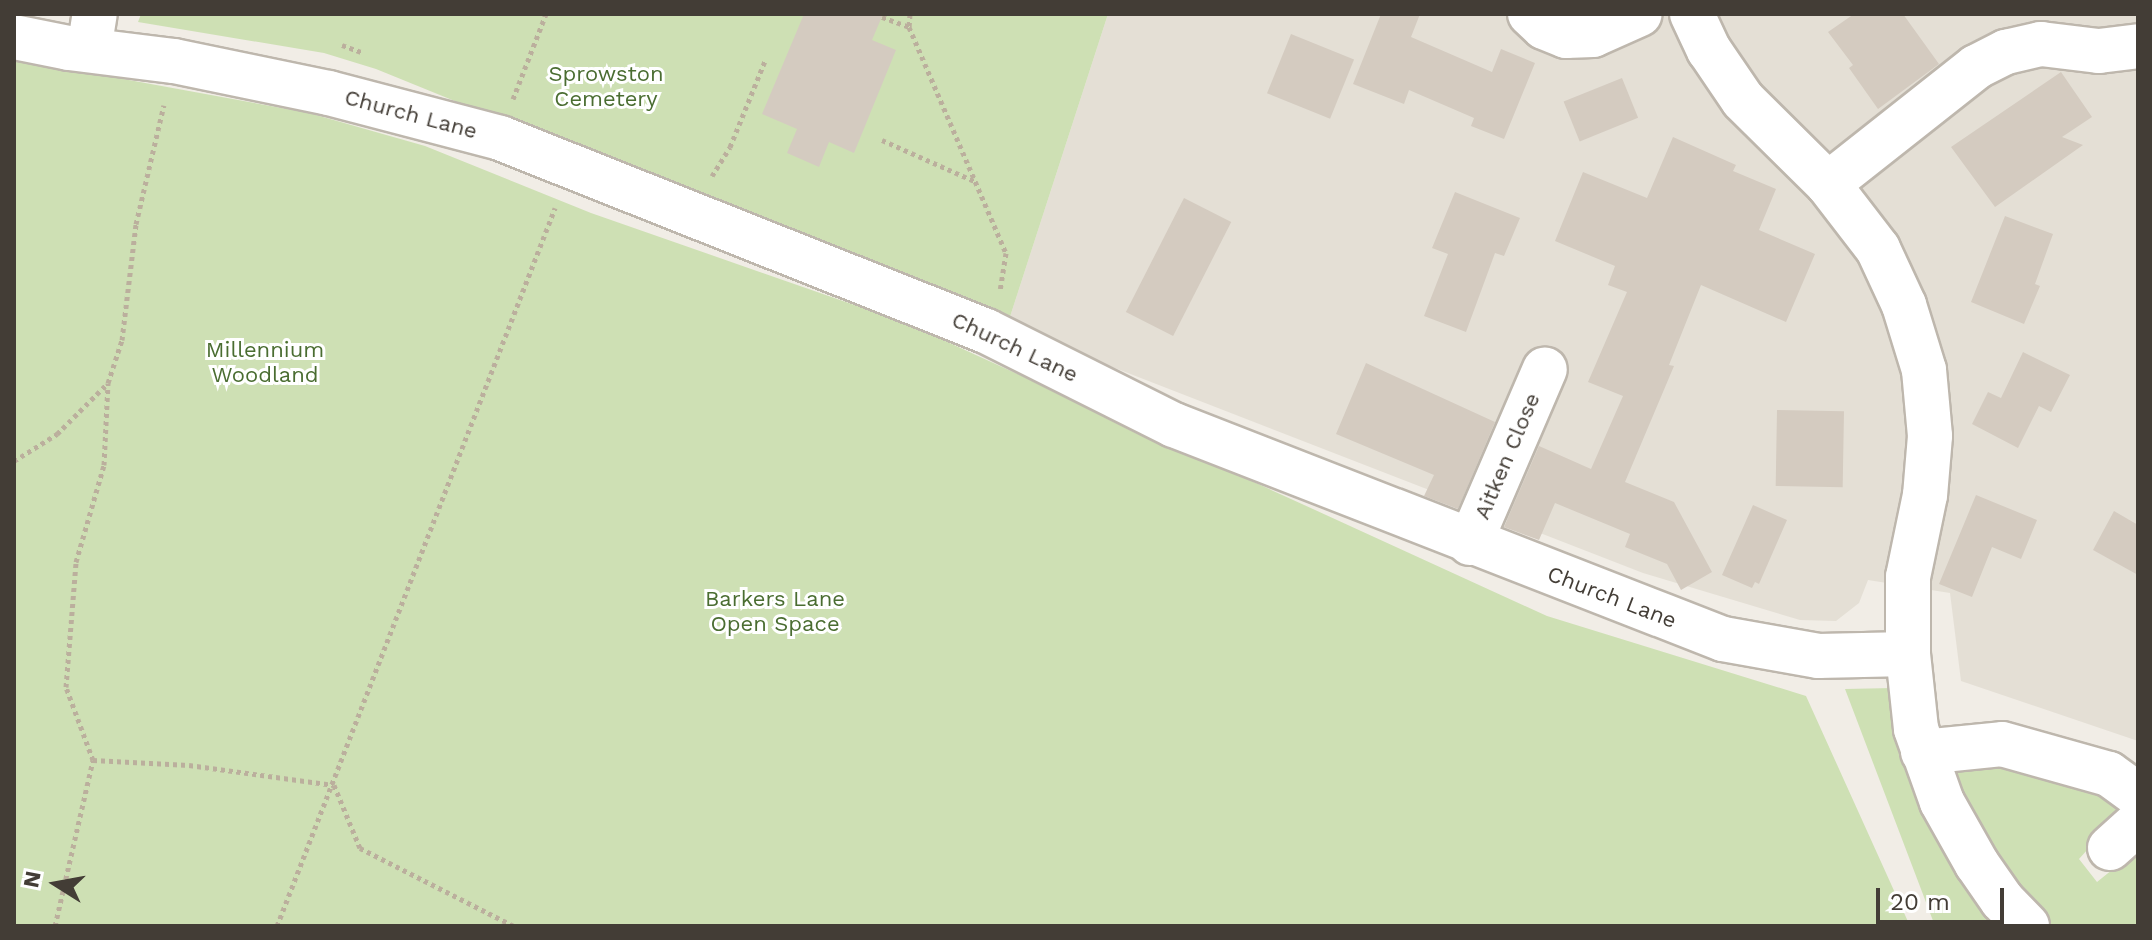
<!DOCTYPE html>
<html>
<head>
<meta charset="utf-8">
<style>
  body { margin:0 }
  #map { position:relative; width:2152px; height:940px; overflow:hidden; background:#f1ede6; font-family:"Work Sans",sans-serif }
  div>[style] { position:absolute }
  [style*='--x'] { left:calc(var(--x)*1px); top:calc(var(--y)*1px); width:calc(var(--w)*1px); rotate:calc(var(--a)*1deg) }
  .residential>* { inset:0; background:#e4dfd5 }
  .green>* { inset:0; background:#cee0b4 }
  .building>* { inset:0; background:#d4cbc0; transform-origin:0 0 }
  .path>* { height:5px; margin-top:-2.5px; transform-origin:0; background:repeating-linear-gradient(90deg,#bbaf9d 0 4px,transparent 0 8px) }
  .roads { filter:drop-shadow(2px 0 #beb7ad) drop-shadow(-2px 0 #beb7ad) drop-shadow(0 2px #beb7ad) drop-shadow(0 -2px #beb7ad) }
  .minor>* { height:44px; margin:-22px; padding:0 22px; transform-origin:22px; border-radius:22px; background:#fff }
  span { translate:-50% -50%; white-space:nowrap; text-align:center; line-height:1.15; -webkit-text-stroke:6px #fff; paint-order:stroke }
  .park-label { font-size:22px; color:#4a6d31 }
  .street-label { font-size:22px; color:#433d36 }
  .frame { position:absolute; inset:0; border:16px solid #433d36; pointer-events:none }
  .north { position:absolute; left:16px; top:844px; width:80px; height:80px; -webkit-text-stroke:6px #fff; paint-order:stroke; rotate:281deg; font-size:22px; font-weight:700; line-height:32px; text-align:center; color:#433d36 }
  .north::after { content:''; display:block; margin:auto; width:28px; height:36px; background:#433d36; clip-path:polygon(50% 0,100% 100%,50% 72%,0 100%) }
  .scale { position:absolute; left:1876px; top:888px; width:128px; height:36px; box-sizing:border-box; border:4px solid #433d36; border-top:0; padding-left:10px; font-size:24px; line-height:28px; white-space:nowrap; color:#433d36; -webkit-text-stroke:6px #fff; paint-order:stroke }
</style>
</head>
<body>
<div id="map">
  <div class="residential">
    <div style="clip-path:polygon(1108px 14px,2138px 14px,2138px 741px,1961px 681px,1950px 593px,1868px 580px,1859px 603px,1836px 621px,1800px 620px,1643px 573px,1007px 326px)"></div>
  </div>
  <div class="green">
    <div style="clip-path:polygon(141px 14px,1108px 14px,1007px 326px,376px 69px,324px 53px,138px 22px)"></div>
    <div style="clip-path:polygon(14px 59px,309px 113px,425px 146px,591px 213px,906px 323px,1547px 616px,1806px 696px,1910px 926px,14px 926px)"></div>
    <div style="clip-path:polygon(1893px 688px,1913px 769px,2000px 763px,2099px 788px,2121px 812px,2079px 859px,2097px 882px,2138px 849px,2138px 926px,1935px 926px,1845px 689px)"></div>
  </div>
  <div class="building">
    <div style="clip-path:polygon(804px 14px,883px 14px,872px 40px,896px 50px,854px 153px,829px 142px,819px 167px,787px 153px,797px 129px,762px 114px)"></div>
    <div style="clip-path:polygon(1381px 14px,1420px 14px,1411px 37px,1492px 72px,1501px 49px,1535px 63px,1504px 139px,1471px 126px,1474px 118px,1409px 90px,1404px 104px,1353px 84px)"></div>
    <div style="clip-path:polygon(1854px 14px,1903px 14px,1939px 64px,1878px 109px,1849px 68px,1853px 65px,1828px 32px)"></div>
    <div style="left:1291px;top:34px;width:68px;height:64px;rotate:22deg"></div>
    <div style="clip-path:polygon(2061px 72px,2092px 117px,2062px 137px,2083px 145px,1995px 207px,1951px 147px)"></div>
    <div style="left:1622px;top:78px;width:43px;height:63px;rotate:68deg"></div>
    <div style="clip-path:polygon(1673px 137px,1736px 165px,1733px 171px,1776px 189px,1759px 230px,1815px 254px,1786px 322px,1701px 285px,1669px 365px,1674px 366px,1625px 482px,1674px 502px,1712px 572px,1681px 590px,1667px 564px,1625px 547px,1630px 534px,1555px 503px,1539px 540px,1504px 527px,1539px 446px,1591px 469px,1623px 396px,1588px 382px,1627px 292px,1608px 285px,1615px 266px,1555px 241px,1583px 172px,1647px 198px)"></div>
    <div style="clip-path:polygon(1455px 192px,1520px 218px,1504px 256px,1495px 253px,1466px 332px,1424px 316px,1448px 254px,1432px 248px)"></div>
    <div style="left:1184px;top:198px;width:53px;height:128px;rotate:27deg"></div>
    <div style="clip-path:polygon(2005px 216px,2053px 234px,2035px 284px,2040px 286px,2024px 324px,1971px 302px)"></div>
    <div style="clip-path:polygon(2023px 352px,2070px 375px,2051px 412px,2039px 406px,2018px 448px,1972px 424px,1988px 392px,2001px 398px)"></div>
    <div style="clip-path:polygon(1366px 363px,1495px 422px,1458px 509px,1424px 496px,1434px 475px,1336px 434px)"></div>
    <div style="left:1777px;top:410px;width:67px;height:76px;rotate:1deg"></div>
    <div style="clip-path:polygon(1976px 495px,2037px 520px,2021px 559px,1992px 547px,1972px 597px,1939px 584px)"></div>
    <div style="clip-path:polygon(1753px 505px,1787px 520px,1759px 584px,1755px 582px,1752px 588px,1722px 575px)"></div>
    <div style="clip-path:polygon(2114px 511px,2138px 525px,2138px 575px,2093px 550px)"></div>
  </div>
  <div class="path">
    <div style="--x:910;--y:14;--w:13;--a:94"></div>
    <div style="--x:909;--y:27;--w:246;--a:66.8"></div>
    <div style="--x:1006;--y:253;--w:36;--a:99"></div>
    <div style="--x:882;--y:17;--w:29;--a:20"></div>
    <div style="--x:342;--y:45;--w:23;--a:20"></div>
    <div style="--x:513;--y:99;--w:91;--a:-68.8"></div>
    <div style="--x:882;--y:140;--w:101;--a:24"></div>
    <div style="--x:712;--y:176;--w:34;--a:-58"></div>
    <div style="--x:730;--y:147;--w:93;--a:-67.9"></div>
    <div style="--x:14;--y:461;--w:51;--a:-32.1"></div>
    <div style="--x:57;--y:434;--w:72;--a:-45"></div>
    <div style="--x:108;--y:383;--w:45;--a:-72"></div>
    <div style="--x:122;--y:340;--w:117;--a:-83.1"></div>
    <div style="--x:136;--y:224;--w:122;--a:-76.8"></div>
    <div style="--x:93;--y:760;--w:96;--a:3"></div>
    <div style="--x:189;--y:765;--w:146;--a:7.9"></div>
    <div style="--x:334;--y:785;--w:68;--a:67.6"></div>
    <div style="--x:360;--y:848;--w:173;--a:26.9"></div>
    <div style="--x:55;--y:926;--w:170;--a:-77.1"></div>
    <div style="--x:93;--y:760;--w:78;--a:-110.3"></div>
    <div style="--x:66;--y:687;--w:125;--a:-85.4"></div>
    <div style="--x:76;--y:562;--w:101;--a:-73.9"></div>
    <div style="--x:104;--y:465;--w:82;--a:-87.2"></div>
    <div style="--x:277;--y:926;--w:770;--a:-68.83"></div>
  </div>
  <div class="roads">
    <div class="minor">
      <div style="--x:1530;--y:14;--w:19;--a:43"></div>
      <div style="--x:1544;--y:27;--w:24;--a:22"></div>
      <div style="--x:1566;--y:36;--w:27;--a:-2"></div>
      <div style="--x:1593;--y:35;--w:51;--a:-24.1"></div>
      <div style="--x:1692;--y:14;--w:40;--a:65"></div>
      <div style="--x:1709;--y:50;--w:60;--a:55.8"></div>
      <div style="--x:1743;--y:100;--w:120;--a:44.7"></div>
      <div style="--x:1828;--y:184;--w:82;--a:52.4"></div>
      <div style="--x:1878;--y:249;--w:62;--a:65.1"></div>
      <div style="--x:1904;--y:305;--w:68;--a:72.9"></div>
      <div style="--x:1924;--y:370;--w:66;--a:84.8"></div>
      <div style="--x:1930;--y:436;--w:59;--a:94.8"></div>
      <div style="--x:1925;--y:495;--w:84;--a:101.7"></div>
      <div style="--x:1908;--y:577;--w:77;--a:90"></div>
      <div style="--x:1908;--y:654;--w:75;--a:83.9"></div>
      <div style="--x:1916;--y:729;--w:77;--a:70.4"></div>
      <div style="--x:1942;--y:802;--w:71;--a:60.6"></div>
      <div style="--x:1977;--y:864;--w:44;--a:55.2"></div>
      <div style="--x:2002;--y:900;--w:36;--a:46"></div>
      <div style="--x:14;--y:37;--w:56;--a:11.3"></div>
      <div style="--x:69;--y:48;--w:106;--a:7.1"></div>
      <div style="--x:174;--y:61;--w:158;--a:11.7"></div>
      <div style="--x:329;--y:93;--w:177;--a:14.7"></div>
      <div style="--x:500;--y:138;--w:523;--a:21.66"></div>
      <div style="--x:986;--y:331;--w:210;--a:26.6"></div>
      <div style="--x:1174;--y:425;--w:589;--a:21.3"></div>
      <div style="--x:1723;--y:639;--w:97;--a:10.1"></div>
      <div style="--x:1818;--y:656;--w:90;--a:-1.3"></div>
      <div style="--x:89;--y:50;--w:36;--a:-81"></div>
      <div style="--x:1828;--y:184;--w:189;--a:-38.3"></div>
      <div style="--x:1976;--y:67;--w:34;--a:-27"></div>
      <div style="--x:2006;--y:52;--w:36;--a:-13"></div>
      <div style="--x:2041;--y:44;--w:58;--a:6.9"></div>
      <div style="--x:2099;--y:51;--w:39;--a:-7"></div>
      <div style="--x:1470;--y:543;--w:189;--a:-66.7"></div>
      <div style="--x:1923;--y:752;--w:79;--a:-5.8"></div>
      <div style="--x:2002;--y:744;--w:111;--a:15.7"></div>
      <div style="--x:2109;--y:774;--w:36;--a:36"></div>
      <div style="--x:2110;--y:848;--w:38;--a:-42"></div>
    </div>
  </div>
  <div class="park-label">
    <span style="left:606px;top:86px">Sprowston<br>Cemetery</span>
    <span style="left:265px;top:362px">Millennium<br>Woodland</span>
    <span style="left:775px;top:611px">Barkers Lane<br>Open Space</span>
  </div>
  <div class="street-label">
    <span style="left:411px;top:114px;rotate:15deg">Church Lane</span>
    <span style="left:1015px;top:347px;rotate:25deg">Church Lane</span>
    <span style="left:1507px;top:456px;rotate:-67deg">Aitken Close</span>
    <span style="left:1612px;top:597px;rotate:21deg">Church Lane</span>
  </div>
  <div class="frame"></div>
  <div class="north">N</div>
  <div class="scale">20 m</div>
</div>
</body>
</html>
